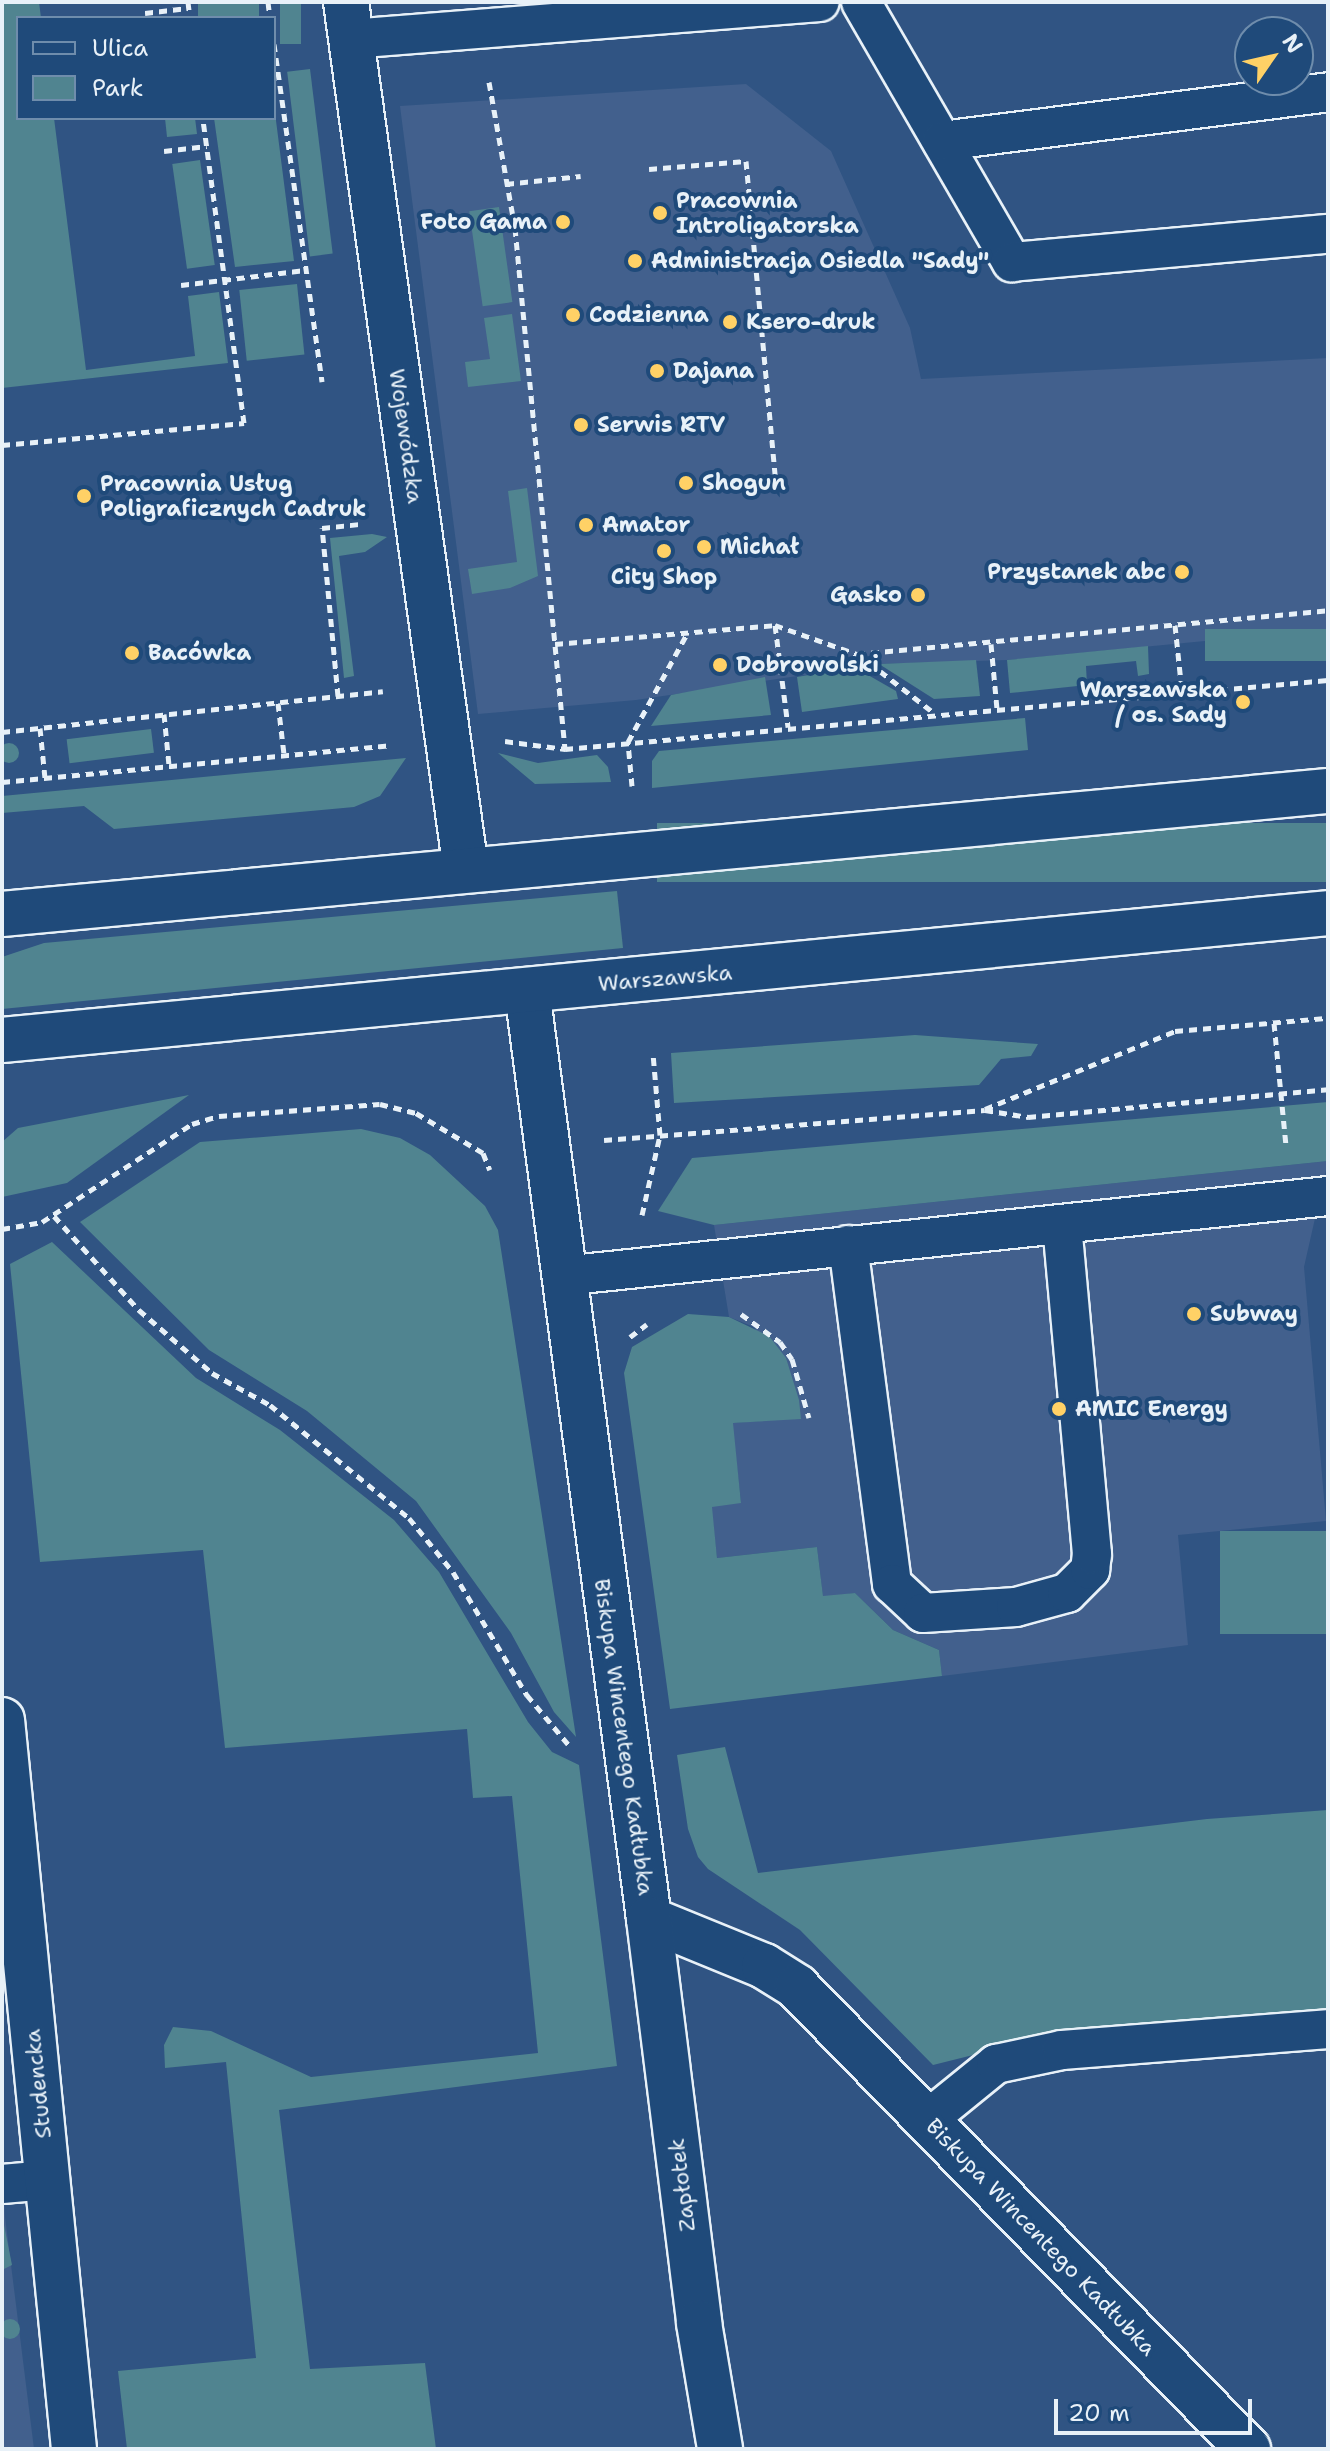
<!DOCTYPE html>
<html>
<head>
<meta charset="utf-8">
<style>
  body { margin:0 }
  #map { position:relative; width:1330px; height:2451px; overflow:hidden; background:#305483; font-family:"Shantell Sans",sans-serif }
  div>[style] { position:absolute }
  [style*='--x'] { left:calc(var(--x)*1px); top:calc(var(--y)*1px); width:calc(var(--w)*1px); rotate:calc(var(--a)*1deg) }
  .built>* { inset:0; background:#42608d }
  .green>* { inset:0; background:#508490; transform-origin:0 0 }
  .round { border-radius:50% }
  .path>* { height:5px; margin-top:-2.5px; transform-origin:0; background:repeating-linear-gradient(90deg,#e8f1f8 0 8px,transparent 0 14px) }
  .roads { filter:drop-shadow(2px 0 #e8f1f8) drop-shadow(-2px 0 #e8f1f8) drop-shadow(0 2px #e8f1f8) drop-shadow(0 -2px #e8f1f8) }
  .lane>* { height:38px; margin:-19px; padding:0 19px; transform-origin:19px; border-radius:19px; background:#1f4a7a }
  .street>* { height:44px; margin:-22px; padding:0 22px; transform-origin:22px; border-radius:22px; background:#1f4a7a }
  .secondary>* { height:44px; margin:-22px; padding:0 22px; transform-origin:22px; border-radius:22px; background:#1f4a7a }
  .dots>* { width:22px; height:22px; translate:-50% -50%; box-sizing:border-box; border:4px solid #1f4a7a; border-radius:50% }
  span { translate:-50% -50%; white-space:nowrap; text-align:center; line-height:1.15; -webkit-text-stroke:8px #1f4a7a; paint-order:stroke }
  .poi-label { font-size:22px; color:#e8f1f8; font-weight:700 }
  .left { translate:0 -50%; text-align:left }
  .right { translate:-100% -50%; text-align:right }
  .street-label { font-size:22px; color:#e8f1f8 }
  .frame { position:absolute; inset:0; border:4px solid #e8f1f8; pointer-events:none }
  .legend { position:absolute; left:16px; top:16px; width:260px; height:104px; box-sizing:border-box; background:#1f4a7a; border:2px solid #6f8dac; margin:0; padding:10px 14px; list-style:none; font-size:24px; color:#e8f1f8 }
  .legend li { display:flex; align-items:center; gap:16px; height:40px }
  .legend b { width:40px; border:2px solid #6f8dac }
  .north { position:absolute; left:1234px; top:16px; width:80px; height:80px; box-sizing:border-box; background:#1f4a7a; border:2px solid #6f8dac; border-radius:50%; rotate:56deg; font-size:22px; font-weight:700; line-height:32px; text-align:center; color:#e8f1f8 }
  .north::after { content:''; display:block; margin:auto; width:28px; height:36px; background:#ffd166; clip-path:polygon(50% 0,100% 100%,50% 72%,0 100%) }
  .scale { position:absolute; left:1054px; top:2399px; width:198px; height:36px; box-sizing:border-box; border:4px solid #e8f1f8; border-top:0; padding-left:10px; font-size:24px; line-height:28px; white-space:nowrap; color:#e8f1f8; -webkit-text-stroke:6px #1f4a7a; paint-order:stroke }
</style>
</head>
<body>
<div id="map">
  <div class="built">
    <div style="clip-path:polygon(746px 84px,831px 151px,910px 328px,921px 379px,1328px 358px,1328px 629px,1007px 660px,878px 664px,636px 700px,478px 714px,400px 106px)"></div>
    <div style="clip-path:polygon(1328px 1161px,1304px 1267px,1326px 1521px,1178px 1535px,1188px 1645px,942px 1676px,939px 1650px,893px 1630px,855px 1593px,823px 1597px,817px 1547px,717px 1558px,711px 1506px,741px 1502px,732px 1423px,801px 1418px,754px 1327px,729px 1317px,714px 1225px)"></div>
    <div style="clip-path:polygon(2px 2165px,5px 2217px,34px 2449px,2px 2449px)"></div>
  </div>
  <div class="green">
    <div style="clip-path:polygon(2px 2px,39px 2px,41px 18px,18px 18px,18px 118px,54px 118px,86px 370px,195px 356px,188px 296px,219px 292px,228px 363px,2px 388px)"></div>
    <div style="left:198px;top:2px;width:61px;height:16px"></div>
    <div style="left:280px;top:2px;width:21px;height:42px"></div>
    <div style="left:310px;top:69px;width:186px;height:23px;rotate:83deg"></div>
    <div style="clip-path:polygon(274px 105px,294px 261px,235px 267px,214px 118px,274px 118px)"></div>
    <div style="clip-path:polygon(165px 118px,195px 118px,197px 134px,167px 137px)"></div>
    <div style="left:200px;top:160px;width:106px;height:28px;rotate:82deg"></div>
    <div style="left:499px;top:207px;width:96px;height:30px;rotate:82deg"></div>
    <div style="left:297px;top:284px;width:71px;height:58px;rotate:84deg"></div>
    <div style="clip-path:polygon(512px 314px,521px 381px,468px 387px,465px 362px,490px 359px,484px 318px)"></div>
    <div style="clip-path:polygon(527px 488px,538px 576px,510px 588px,472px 594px,468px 569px,517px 562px,508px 491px)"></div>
    <div style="clip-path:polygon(372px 534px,387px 537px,365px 552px,339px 556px,354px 676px,344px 678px,330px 538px)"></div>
    <div style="left:1328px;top:629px;width:32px;height:123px;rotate:90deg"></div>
    <div style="clip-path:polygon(1148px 646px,1149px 674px,1138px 676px,1136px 661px,1086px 666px,1087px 685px,1010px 693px,1007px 660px)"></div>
    <div style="clip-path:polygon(976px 660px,980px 696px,934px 699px,879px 664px)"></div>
    <div style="clip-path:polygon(854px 667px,896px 691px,898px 699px,802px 712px,797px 677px)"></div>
    <div style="clip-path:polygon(765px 677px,771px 715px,651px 726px,671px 695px)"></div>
    <div style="clip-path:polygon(1025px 718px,1028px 750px,652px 788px,652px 761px,659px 751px)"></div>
    <div style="left:151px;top:729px;width:24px;height:85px;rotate:83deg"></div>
    <div class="round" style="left:-1px;top:743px;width:20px;height:20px"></div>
    <div style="clip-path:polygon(498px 753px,538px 763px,597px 755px,608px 767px,611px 782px,535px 784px)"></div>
    <div style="clip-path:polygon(406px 758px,380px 796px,354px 807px,114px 829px,84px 806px,2px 813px,2px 796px)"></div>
    <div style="left:1328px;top:823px;width:59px;height:671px;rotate:90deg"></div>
    <div style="clip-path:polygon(617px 891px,623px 948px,2px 1009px,2px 957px,44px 943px)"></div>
    <div style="clip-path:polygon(915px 1035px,1038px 1044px,1031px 1056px,1001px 1059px,979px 1085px,674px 1103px,671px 1053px)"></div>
    <div style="clip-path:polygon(189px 1095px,67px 1183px,2px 1197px,2px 1142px,18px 1128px)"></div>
    <div style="clip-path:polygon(1328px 1102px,1328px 1161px,714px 1225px,658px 1211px,692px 1158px)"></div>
    <div style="clip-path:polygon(361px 1129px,400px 1138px,430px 1155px,485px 1206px,498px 1230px,576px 1737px,554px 1712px,511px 1633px,416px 1501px,307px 1411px,209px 1350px,80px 1222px,200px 1142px)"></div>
    <div style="clip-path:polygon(52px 1242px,196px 1378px,280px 1430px,394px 1520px,439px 1572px,528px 1722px,552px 1752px,579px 1765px,617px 2066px,279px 2110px,310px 2369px,425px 2363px,436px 2449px,127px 2449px,118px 2371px,256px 2358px,226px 2062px,165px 2068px,164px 2045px,173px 2027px,211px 2031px,311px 2077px,538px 2053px,512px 1796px,473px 1798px,467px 1729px,225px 1748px,203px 1550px,40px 1562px,10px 1264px)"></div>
    <div style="clip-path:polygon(688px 1314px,729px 1317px,769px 1336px,786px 1358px,799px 1400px,801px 1419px,733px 1423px,741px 1503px,712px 1507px,717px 1558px,817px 1547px,823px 1596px,855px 1593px,893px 1630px,939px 1650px,942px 1676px,670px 1709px,624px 1373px,632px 1347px)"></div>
    <div style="left:1328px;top:1531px;width:103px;height:108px;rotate:90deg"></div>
    <div style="clip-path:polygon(725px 1747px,758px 1873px,1207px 1819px,1328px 1810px,1328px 2017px,981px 2053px,933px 2065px,800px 1930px,708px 1869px,698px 1857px,688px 1829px,677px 1755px)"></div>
    <div style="clip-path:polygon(2px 2215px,12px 2265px,2px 2270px)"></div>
    <div class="round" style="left:0;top:2319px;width:20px;height:20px"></div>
  </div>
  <div class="path">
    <div style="--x:188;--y:2;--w:16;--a:83"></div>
    <div style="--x:268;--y:2;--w:16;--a:83"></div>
    <div style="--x:145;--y:13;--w:43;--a:-6.6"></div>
    <div style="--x:274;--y:44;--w:341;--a:81.9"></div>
    <div style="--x:489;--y:82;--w:148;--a:79.9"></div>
    <div style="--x:515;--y:228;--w:523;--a:84.52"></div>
    <div style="--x:164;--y:151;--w:43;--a:-6.6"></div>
    <div style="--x:649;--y:169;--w:97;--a:-4.7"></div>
    <div style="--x:746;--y:161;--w:325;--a:84.7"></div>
    <div style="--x:506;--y:184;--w:75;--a:-6.1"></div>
    <div style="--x:181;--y:285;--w:125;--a:-6.9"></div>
    <div style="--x:2;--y:445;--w:243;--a:-5.2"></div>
    <div style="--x:244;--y:423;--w:308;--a:-97.7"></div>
    <div style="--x:775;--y:625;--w:103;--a:82.7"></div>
    <div style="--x:1175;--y:625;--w:67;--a:84"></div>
    <div style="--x:555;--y:644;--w:221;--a:-4.9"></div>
    <div style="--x:775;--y:625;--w:87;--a:19.5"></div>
    <div style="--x:857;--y:654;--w:473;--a:-5.3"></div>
    <div style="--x:991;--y:644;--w:65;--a:84.7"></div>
    <div style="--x:858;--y:654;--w:96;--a:37.8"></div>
    <div style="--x:338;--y:696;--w:169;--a:-95.4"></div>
    <div style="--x:322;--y:528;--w:37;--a:-6"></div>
    <div style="--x:278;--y:703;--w:51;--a:83.3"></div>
    <div style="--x:164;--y:714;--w:51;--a:84.4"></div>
    <div style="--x:40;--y:728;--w:50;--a:84.3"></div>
    <div style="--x:2;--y:732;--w:383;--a:-6.1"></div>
    <div style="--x:505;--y:741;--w:61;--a:7.6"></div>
    <div style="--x:565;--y:749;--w:766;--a:-5.17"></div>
    <div style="--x:2;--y:782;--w:390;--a:-5.4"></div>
    <div style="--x:632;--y:786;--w:44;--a:-95.2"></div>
    <div style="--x:628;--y:742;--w:123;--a:-61.4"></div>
    <div style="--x:1274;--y:1023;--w:123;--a:84.4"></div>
    <div style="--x:985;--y:1109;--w:205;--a:-22.3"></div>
    <div style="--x:1175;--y:1031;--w:154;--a:-4.9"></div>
    <div style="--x:604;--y:1140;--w:382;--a:-4.5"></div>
    <div style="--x:985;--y:1110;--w:44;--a:9.2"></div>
    <div style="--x:1028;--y:1117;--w:301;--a:-5.3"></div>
    <div style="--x:483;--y:1153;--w:18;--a:68"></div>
    <div style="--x:642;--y:1215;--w:82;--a:-77.3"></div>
    <div style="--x:660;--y:1135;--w:81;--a:-94.9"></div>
    <div style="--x:54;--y:1216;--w:127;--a:47.9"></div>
    <div style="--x:139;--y:1310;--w:96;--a:40.8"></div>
    <div style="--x:212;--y:1373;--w:66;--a:28.9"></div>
    <div style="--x:270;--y:1405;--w:179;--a:39.1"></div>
    <div style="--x:409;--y:1518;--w:70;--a:50.8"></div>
    <div style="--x:453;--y:1572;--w:144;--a:59"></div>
    <div style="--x:527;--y:1695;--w:64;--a:50.1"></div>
    <div style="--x:2;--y:1229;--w:41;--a:-9.9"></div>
    <div style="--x:42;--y:1222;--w:179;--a:-33.2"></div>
    <div style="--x:192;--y:1124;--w:28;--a:-17"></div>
    <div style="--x:219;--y:1116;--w:161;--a:-4.3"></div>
    <div style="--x:380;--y:1104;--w:37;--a:14"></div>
    <div style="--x:416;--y:1113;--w:78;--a:30.8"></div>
    <div style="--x:741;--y:1314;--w:48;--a:35.7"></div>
    <div style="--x:780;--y:1342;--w:21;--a:55"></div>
    <div style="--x:792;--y:1359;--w:61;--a:73.9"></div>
    <div style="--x:630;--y:1337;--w:21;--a:-37"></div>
  </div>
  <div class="roads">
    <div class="lane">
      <div style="--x:861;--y:2;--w:301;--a:59.9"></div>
      <div style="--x:1012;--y:262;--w:317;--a:-5.1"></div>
      <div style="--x:350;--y:39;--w:471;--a:-4.5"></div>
      <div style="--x:942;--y:141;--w:389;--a:-7.2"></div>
      <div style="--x:848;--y:1245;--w:342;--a:82.6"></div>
      <div style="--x:892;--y:1584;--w:42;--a:43.1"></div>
      <div style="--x:923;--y:1613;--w:93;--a:-3.7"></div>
      <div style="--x:1016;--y:1607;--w:53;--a:-15.4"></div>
      <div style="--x:1067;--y:1593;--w:33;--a:-45"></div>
      <div style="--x:1090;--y:1570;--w:16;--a:-83"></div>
      <div style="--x:1092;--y:1554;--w:331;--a:-95.2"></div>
      <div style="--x:562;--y:1276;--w:770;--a:-5.96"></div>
      <div style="--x:927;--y:2120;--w:89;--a:-39.1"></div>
      <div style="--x:996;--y:2064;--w:67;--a:-12"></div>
      <div style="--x:1062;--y:2050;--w:267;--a:-4.5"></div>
      <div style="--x:2;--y:2184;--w:46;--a:-5"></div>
    </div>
    <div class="street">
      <div style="--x:346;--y:2;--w:876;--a:82.13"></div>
      <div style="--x:527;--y:991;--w:936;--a:82.51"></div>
      <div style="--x:649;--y:1919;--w:124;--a:22.2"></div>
      <div style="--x:764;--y:1966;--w:39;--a:32"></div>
      <div style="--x:797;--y:1987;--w:646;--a:45.69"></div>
      <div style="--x:2;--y:1720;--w:733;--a:84.36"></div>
      <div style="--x:649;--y:1919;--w:407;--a:82.9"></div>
      <div style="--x:699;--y:2323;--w:128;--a:80.5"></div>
    </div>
    <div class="secondary">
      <div style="--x:2;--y:914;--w:1332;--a:-5.3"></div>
      <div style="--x:2;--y:1040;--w:1332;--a:-5.47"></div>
    </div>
  </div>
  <div class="dots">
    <div style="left:660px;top:213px;background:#ffd166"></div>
    <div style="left:563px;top:222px;background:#ffd166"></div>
    <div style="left:635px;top:261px;background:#ffd166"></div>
    <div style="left:573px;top:315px;background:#ffd166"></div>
    <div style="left:730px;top:322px;background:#ffd166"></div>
    <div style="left:657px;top:371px;background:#ffd166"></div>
    <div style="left:581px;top:425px;background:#ffd166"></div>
    <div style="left:686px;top:483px;background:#ffd166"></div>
    <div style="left:84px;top:496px;background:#ffd166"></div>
    <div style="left:586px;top:525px;background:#ffd166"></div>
    <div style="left:704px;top:547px;background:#ffd166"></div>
    <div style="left:664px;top:551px;background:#ffd166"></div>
    <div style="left:1182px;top:572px;background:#ffd166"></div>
    <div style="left:918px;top:595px;background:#ffd166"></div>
    <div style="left:132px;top:653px;background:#ffd166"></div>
    <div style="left:720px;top:665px;background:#ffd166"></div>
    <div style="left:1243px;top:702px;background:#ffd166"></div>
    <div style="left:1194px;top:1314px;background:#ffd166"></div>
    <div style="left:1059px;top:1409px;background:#ffd166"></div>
  </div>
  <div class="poi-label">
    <span class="left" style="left:676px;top:213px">Pracownia<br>Introligatorska</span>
    <span class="right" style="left:547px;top:222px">Foto Gama</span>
    <span class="left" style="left:651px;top:261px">Administracja Osiedla "Sady"</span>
    <span class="left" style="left:589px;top:315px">Codzienna</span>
    <span class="left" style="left:746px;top:322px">Ksero-druk</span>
    <span class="left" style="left:673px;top:371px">Dajana</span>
    <span class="left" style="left:597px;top:425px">Serwis RTV</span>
    <span class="left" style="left:100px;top:496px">Pracownia Usług<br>Poligraficznych Cadruk</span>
    <span class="left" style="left:702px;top:483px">Shogun</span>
    <span class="left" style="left:602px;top:525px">Amator</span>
    <span class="left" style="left:720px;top:547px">Michał</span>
    <span class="right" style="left:1166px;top:572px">Przystanek abc</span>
    <span style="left:664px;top:577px">City Shop</span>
    <span class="right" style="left:902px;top:595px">Gasko</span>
    <span class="left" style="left:148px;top:653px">Bacówka</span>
    <span class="left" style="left:736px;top:665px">Dobrowolski</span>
    <span class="right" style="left:1227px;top:702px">Warszawska<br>/ os. Sady</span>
    <span class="left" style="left:1210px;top:1314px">Subway</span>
    <span class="left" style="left:1075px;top:1409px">AMIC Energy</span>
  </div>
  <div class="street-label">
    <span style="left:406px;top:436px;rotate:82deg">Wojewódzka</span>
    <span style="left:665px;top:978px;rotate:-5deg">Warszawska</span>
    <span style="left:624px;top:1737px;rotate:82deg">Biskupa Wincentego Kadłubka</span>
    <span style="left:38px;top:2084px;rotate:-96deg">Studencka</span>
    <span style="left:682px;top:2185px;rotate:-97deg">Zapłotek</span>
    <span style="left:1041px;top:2237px;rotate:46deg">Biskupa Wincentego Kadłubka</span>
  </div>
  <div class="frame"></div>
  <ul class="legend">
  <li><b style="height:10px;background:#1f4a7a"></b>Ulica</li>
  <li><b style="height:22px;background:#508490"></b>Park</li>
  </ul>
  <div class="north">N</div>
  <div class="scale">20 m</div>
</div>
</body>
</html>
